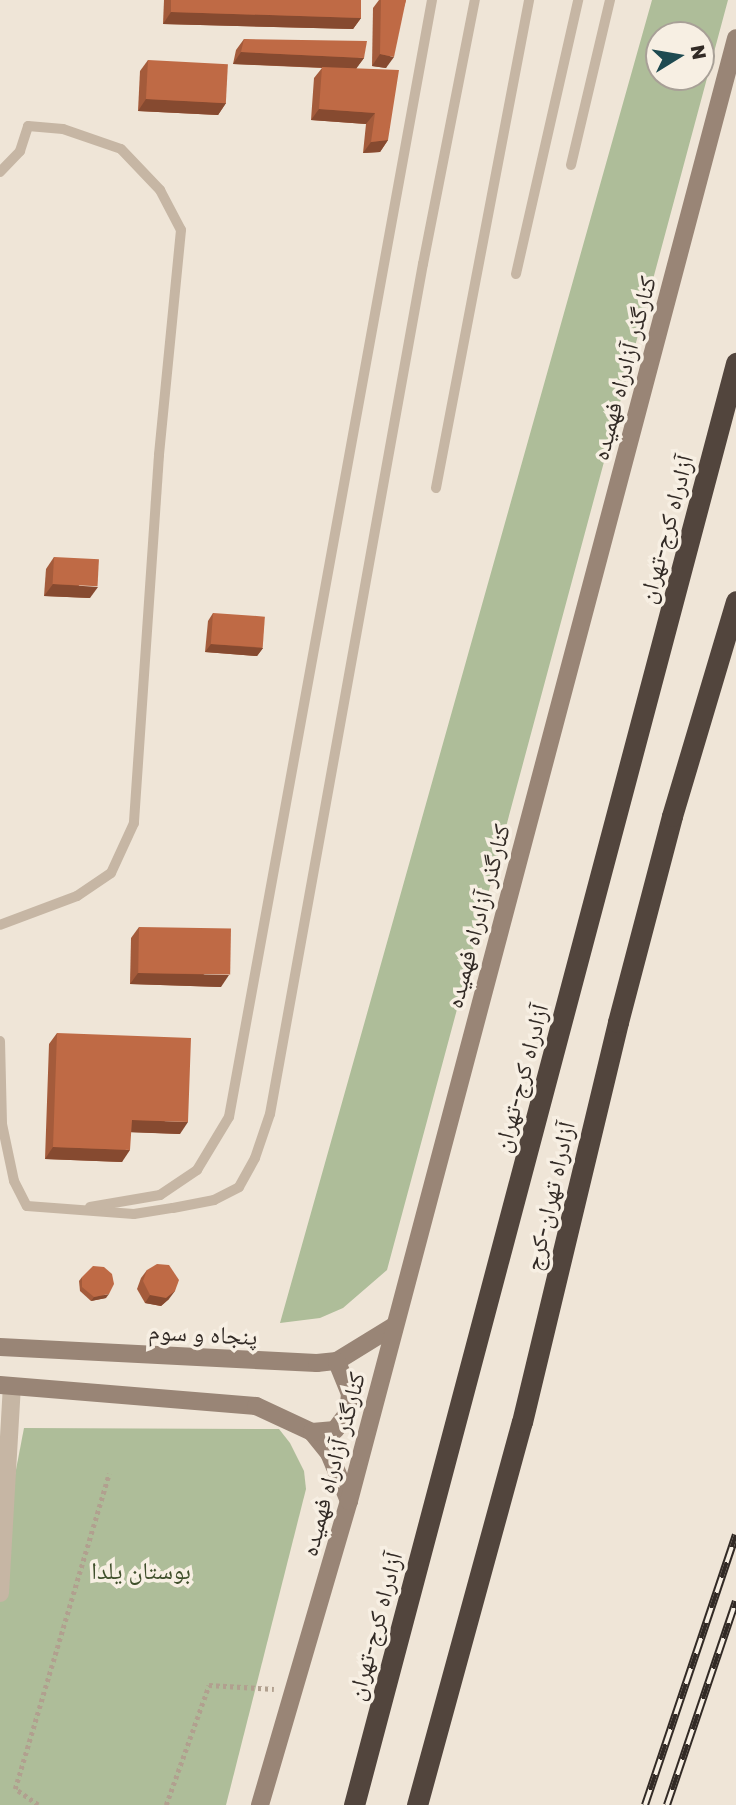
<!DOCTYPE html>
<html>
<head>
<meta charset="utf-8">
<style>
  body { margin:0 }
  #map { position:relative; width:736px; height:1805px; overflow:hidden; background:#efe5d7; font-family:"Golos Text","Noto Naskh Arabic",sans-serif }
  div>[style] { position:absolute }
  [style*='--x'] { left:calc(var(--x)*1px); top:calc(var(--y)*1px); width:calc(var(--w)*1px); rotate:calc(var(--a)*1deg) }
  .green>* { inset:0; background:#aebd99 }
  .path>* { height:4.5px; margin-top:-2.25px; transform-origin:0; background:repeating-linear-gradient(90deg,#b1a08f 0 3.5px,transparent 0 7px) }
  .lane>* { height:10px; margin:-5px; padding:0 5px; transform-origin:5px; border-radius:5px; background:#c6b6a4 }
  .street>* { height:18px; margin:-9px; padding:0 9px; transform-origin:9px; border-radius:9px; background:#c6b6a4 }
  .secondary>* { height:18px; margin:-9px; padding:0 9px; transform-origin:9px; border-radius:9px; background:#998576 }
  .highway>* { height:21px; margin:-10.5px; padding:0 10.5px; transform-origin:10.5px; border-radius:10.5px; background:#52453d }
  .rail>* { height:8px; margin-top:-4px; transform-origin:0; background:repeating-linear-gradient(90deg,#f7efe3 0 16px,#322a25 0 32px); box-sizing:border-box; border-block:2px solid #322a25 }
  .wall>* { inset:0; background:#a45b3b }
  .shaded-wall>* { inset:0; background:#864a30 }
  .building>* { inset:0; background:#bf6a45; transform-origin:0 0 }
  span { translate:-50% -50%; white-space:nowrap; text-align:center; line-height:1.15; -webkit-text-stroke:7px #f7efe3; paint-order:stroke }
  .street-label { font-size:24px; color:#322a25 }
  .park-label { font-size:24px; color:#3f4f2b }
  .north { position:absolute; left:645px; top:21px; width:70px; height:70px; box-sizing:border-box; background:#f7efe3; border:2px solid #a8a097; border-radius:50%; rotate:79deg; font-size:19px; font-weight:700; line-height:28px; text-align:center; color:#322a25 }
  .north::after { content:''; display:block; margin:auto; width:24px; height:32px; background:#1e4a51; clip-path:polygon(50% 0,100% 100%,50% 72%,0 100%) }
</style>
</head>
<body>
<div id="map">
  <div class="green">
    <div style="clip-path:polygon(evenodd,652px 0,728px 0,387px 1270px,343px 1308px,320px 1318px,280px 1323px,652px 0,659px 35px,701px 35px,701px 77px,659px 77px,659px 35px)"></div>
    <div style="clip-path:polygon(24px 1428px,279px 1429px,290px 1443px,304px 1471px,306px 1489px,226px 1805px,0 1805px,0 1553px)"></div>
  </div>
  <div class="path">
    <div style="--x:38;--y:1805;--w:28;--a:-145"></div>
    <div style="--x:15;--y:1789;--w:329;--a:-73.4"></div>
    <div style="--x:166;--y:1805;--w:127;--a:-70.3"></div>
    <div style="--x:209;--y:1685;--w:65;--a:3.5"></div>
  </div>
  <div class="lane">
    <div style="--x:571;--y:165;--w:170;--a:-76.7"></div>
    <div style="--x:0;--y:172;--w:29;--a:-46"></div>
    <div style="--x:20;--y:151;--w:26;--a:-72"></div>
    <div style="--x:28;--y:126;--w:35;--a:5"></div>
    <div style="--x:63;--y:129;--w:61;--a:19"></div>
    <div style="--x:121;--y:149;--w:57;--a:46.4"></div>
    <div style="--x:160;--y:190;--w:45;--a:62.3"></div>
    <div style="--x:181;--y:230;--w:226;--a:95.6"></div>
    <div style="--x:159;--y:455;--w:369;--a:93.9"></div>
    <div style="--x:134;--y:823;--w:55;--a:114.7"></div>
    <div style="--x:111;--y:873;--w:41;--a:145.9"></div>
    <div style="--x:77;--y:896;--w:82;--a:159.4"></div>
    <div style="--x:516;--y:274;--w:281;--a:-77.2"></div>
    <div style="--x:436;--y:488;--w:497;--a:-79.2"></div>
    <div style="--x:0;--y:1041;--w:83;--a:88.6"></div>
    <div style="--x:2;--y:1124;--w:58;--a:78.1"></div>
    <div style="--x:14;--y:1181;--w:28;--a:63"></div>
    <div style="--x:27;--y:1206;--w:107;--a:4.3"></div>
    <div style="--x:134;--y:1214;--w:39;--a:-9"></div>
    <div style="--x:173;--y:1208;--w:42;--a:-11"></div>
    <div style="--x:214;--y:1200;--w:28;--a:-27"></div>
    <div style="--x:239;--y:1187;--w:33;--a:-61"></div>
    <div style="--x:255;--y:1158;--w:46;--a:-71.2"></div>
    <div style="--x:270;--y:1114;--w:864;--a:-79.8"></div>
    <div style="--x:423;--y:264;--w:269;--a:-78.9"></div>
    <div style="--x:90;--y:1207;--w:71;--a:-9.7"></div>
    <div style="--x:160;--y:1195;--w:45;--a:-34"></div>
    <div style="--x:197;--y:1170;--w:62;--a:-58.9"></div>
    <div style="--x:229;--y:1117;--w:1135;--a:-79.7"></div>
  </div>
  <div class="street">
    <div style="--x:0;--y:1593;--w:206;--a:-86.7"></div>
  </div>
  <div class="secondary">
    <div style="--x:0;--y:1347;--w:317;--a:2.9"></div>
    <div style="--x:317;--y:1363;--w:20;--a:-6"></div>
    <div style="--x:337;--y:1361;--w:67;--a:-31.6"></div>
    <div style="--x:0;--y:1385;--w:257;--a:4.7"></div>
    <div style="--x:256;--y:1406;--w:62;--a:24.9"></div>
    <div style="--x:312;--y:1432;--w:27;--a:51"></div>
    <div style="--x:329;--y:1453;--w:52;--a:67.4"></div>
    <div style="--x:312;--y:1432;--w:23;--a:-5"></div>
    <div style="--x:335;--y:1430;--w:21;--a:-53"></div>
    <div style="--x:348;--y:1413;--w:19;--a:-84"></div>
    <div style="--x:350;--y:1394;--w:35;--a:-112"></div>
    <div style="--x:260;--y:1805;--w:317;--a:-73.7"></div>
    <div style="--x:349;--y:1501;--w:1513;--a:-75.18"></div>
  </div>
  <div class="highway">
    <div style="--x:354;--y:1805;--w:1492;--a:-75.16"></div>
    <div style="--x:417;--y:1805;--w:397;--a:-74.7"></div>
    <div style="--x:522;--y:1422;--w:411;--a:-76.5"></div>
    <div style="--x:618;--y:1022;--w:213;--a:-75.3"></div>
    <div style="--x:672;--y:816;--w:224;--a:-73.4"></div>
  </div>
  <div class="rail">
    <div style="--x:645;--y:1805;--w:285;--a:-71.4"></div>
    <div style="--x:667;--y:1805;--w:215;--a:-71.3"></div>
  </div>
  <div class="wall">
    <div style="clip-path:polygon(164px 0,361px 0,361px 18px,353px 29px,163px 24px)"></div>
    <div style="clip-path:polygon(379px 0,406px 0,386px 68px,372px 66px,373px 8px)"></div>
    <div style="clip-path:polygon(244px 39px,364px 58px,356px 68px,388px 140px,380px 152px,363px 153px,366px 124px,311px 120px,314px 78px,322px 68px,233px 64px,236px 50px)"></div>
    <div style="clip-path:polygon(148px 60px,226px 103px,218px 115px,138px 111px,140px 71px)"></div>
    <div style="clip-path:polygon(54px 557px,90px 598px,44px 596px,46px 569px)"></div>
    <div style="clip-path:polygon(213px 613px,263px 648px,257px 656px,205px 652px,208px 621px)"></div>
    <div style="clip-path:polygon(139px 927px,221px 987px,130px 984px,131px 938px)"></div>
    <div style="clip-path:polygon(57px 1033px,180px 1134px,131px 1132px,122px 1162px,45px 1159px,49px 1044px)"></div>
    <div style="clip-path:polygon(147px 1270px,169px 1299px,161px 1306px,145px 1303px,137px 1289px,141px 1278px)"></div>
    <div style="clip-path:polygon(82px 1277px,106px 1298px,91px 1301px,80px 1291px,79px 1281px)"></div>
  </div>
  <div class="shaded-wall">
    <div style="clip-path:polygon(171px 12px,361px 18px,353px 29px,163px 24px)"></div>
    <div style="clip-path:polygon(241px 52px,364px 58px,356px 69px,233px 64px)"></div>
    <div style="clip-path:polygon(380px 54px,394px 57px,386px 68px,372px 66px)"></div>
    <div style="clip-path:polygon(146px 99px,226px 103px,218px 115px,138px 111px)"></div>
    <div style="clip-path:polygon(319px 109px,375px 113px,366px 124px,311px 120px)"></div>
    <div style="clip-path:polygon(388px 140px,380px 152px,363px 153px,371px 142px)"></div>
    <div style="clip-path:polygon(53px 584px,98px 587px,90px 598px,44px 596px)"></div>
    <div style="clip-path:polygon(211px 644px,263px 648px,257px 656px,205px 652px)"></div>
    <div style="clip-path:polygon(138px 973px,229px 975px,221px 987px,130px 984px)"></div>
    <div style="clip-path:polygon(132px 1120px,188px 1122px,180px 1134px,124px 1132px)"></div>
    <div style="clip-path:polygon(53px 1147px,130px 1150px,122px 1162px,45px 1159px)"></div>
    <div style="clip-path:polygon(175px 1291px,169px 1299px,161px 1306px,145px 1303px,150px 1295px)"></div>
    <div style="clip-path:polygon(109px 1294px,106px 1298px,91px 1301px,94px 1297px)"></div>
  </div>
  <div class="building">
    <div style="clip-path:polygon(171px 0,361px 0,361px 18px,171px 12px)"></div>
    <div style="clip-path:polygon(381px 0,406px 0,394px 57px,380px 54px)"></div>
    <div style="clip-path:polygon(244px 39px,367px 41px,364px 58px,241px 52px)"></div>
    <div style="left:148px;top:60px;width:80px;height:39px;rotate:3deg"></div>
    <div style="clip-path:polygon(322px 67px,399px 70px,388px 140px,371px 142px,375px 113px,319px 109px)"></div>
    <div style="left:54px;top:557px;width:45px;height:27px;rotate:3deg"></div>
    <div style="left:213px;top:613px;width:52px;height:31px;rotate:4deg"></div>
    <div style="left:139px;top:927px;width:92px;height:46px;rotate:1deg"></div>
    <div style="clip-path:polygon(57px 1033px,191px 1038px,188px 1122px,132px 1120px,130px 1150px,53px 1147px)"></div>
    <div style="clip-path:polygon(157px 1264px,169px 1265px,179px 1280px,175px 1291px,166px 1298px,150px 1295px,143px 1281px,147px 1270px)"></div>
    <div style="clip-path:polygon(93px 1266px,104px 1267px,112px 1274px,114px 1284px,109px 1294px,94px 1297px,82px 1287px,82px 1277px)"></div>
  </div>
  <div class="street-label">
    <span style="left:623px;top:368px;rotate:-75deg">کنارگذر آزادراه فهمیده</span>
    <span style="left:665px;top:529px;rotate:-75deg">آزادراه کرج-تهران</span>
    <span style="left:477px;top:916px;rotate:-75deg">کنارگذر آزادراه فهمیده</span>
    <span style="left:520px;top:1078px;rotate:-75deg">آزادراه کرج-تهران</span>
    <span style="left:549px;top:1196px;rotate:-77deg">آزادراه تهران-کرج</span>
    <span style="left:203px;top:1333px;rotate:3deg">پنجاه و سوم</span>
    <span style="left:332px;top:1464px;rotate:-75deg">کنارگذر آزادراه فهمیده</span>
    <span style="left:374px;top:1626px;rotate:-75deg">آزادراه کرج-تهران</span>
  </div>
  <div class="park-label">
    <span style="left:141px;top:1570px">بوستان یلدا</span>
  </div>
  <div class="north">N</div>
</div>
</body>
</html>
